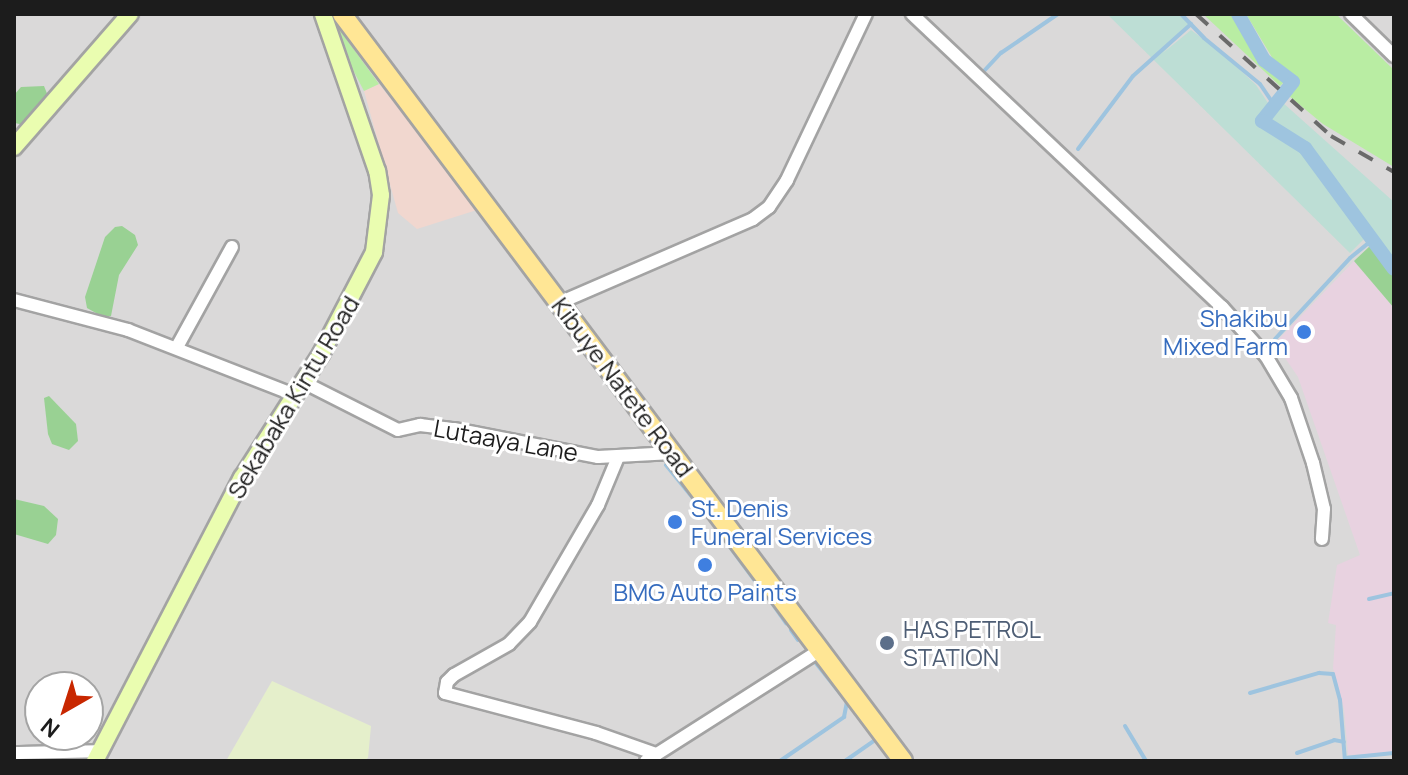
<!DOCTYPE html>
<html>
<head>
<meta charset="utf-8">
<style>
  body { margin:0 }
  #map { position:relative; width:1408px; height:775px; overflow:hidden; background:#eeede1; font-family:Manrope,sans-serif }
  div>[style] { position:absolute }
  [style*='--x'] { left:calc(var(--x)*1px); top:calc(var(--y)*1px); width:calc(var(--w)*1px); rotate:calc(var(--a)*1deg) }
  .residential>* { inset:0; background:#dad9d9 }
  .commercial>* { inset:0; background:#f1d7cf }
  .industrial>* { inset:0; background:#e8d2e0 }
  .farmland>* { inset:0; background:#e5efcb }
  .grass>* { inset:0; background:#b9eda3 }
  .forest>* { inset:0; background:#99d193 }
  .wetland>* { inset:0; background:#bdded5 }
  .stream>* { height:4px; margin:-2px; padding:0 2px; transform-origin:2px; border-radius:2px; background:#9ec4df }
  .canal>* { height:14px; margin:-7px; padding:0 7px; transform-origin:7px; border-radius:7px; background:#9ec4df }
  .roads { filter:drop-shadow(2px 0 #a3a3a3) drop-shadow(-2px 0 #a3a3a3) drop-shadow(0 2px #a3a3a3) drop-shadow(0 -2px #a3a3a3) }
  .street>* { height:12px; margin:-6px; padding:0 6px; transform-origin:6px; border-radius:6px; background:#fff }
  .secondary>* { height:16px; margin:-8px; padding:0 8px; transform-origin:8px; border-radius:8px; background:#eafdb0 }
  .primary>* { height:18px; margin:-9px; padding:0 9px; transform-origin:9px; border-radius:9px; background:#ffe695 }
  .rail>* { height:4px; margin-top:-2px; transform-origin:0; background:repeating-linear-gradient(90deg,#6a6a6a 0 16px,transparent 0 32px) }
  .dots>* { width:22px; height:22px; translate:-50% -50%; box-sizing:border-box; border:4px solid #fff; border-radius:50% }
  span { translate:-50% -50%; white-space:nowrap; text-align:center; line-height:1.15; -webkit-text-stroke:6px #fff; paint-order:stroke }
  .shop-label { font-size:24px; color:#366cbe }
  .right { translate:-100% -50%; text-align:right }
  .left { translate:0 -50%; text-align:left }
  .street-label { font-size:24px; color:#1c1c1c }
  .service-label { font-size:24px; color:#4e5e75 }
  .frame { position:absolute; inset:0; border:16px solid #1c1c1c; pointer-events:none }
  .north { position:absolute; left:24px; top:671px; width:80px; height:80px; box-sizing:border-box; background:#fff; border:2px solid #a4a4a4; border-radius:50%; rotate:219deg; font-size:22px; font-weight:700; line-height:32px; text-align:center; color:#1c1c1c }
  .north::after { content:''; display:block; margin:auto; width:28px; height:36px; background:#c82700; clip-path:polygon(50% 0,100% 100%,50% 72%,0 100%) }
</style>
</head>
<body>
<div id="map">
  <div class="residential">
    <div style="clip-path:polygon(evenodd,14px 14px,1394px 14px,1394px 761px,14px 761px,14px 14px,40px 687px,88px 687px,88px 735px,40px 735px,40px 687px)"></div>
  </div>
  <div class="commercial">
    <div style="clip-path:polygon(379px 84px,480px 209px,417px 229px,398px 213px,364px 91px)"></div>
  </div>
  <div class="industrial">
    <div style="clip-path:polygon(1354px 261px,1394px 308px,1394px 753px,1348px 755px,1344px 709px,1333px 668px,1336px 625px,1328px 623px,1337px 565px,1360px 555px,1298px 377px,1275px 343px)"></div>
  </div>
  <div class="farmland">
    <div style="clip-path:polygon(272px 681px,371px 726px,368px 758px,363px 761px,226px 761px)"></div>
  </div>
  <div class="grass">
    <div style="clip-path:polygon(1203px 14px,1234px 14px,1257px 56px,1285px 81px,1280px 86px)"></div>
    <div style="clip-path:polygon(1246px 14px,1336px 14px,1394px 70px,1394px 167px,1323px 124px,1289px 96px,1299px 83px,1273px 59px)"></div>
    <div style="clip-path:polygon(331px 18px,379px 84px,364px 91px,331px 28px)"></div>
  </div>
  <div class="forest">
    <div style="clip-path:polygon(44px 86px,48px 96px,40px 102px,39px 120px,32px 127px,15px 123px,14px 95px,21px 87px)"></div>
    <div style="clip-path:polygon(122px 226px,135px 235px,138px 245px,119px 275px,111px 316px,103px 317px,87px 308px,85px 297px,105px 237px,115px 227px)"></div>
    <div style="clip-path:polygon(1371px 245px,1394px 277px,1394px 308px,1354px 261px)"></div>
    <div style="clip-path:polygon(49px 396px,76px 424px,78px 441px,69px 450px,52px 444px,48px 434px,44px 398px)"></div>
    <div style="clip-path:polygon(14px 499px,44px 506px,58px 519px,56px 535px,48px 544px,14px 534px)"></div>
  </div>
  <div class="wetland">
    <div style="clip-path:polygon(1107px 14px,1180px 14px,1191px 24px,1163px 53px,1191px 30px,1223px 54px,1256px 85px,1270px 106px,1259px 122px,1303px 152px,1365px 238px,1350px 253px)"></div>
    <div style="clip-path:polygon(1282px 102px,1394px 202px,1394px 264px,1309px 149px,1268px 121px)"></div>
  </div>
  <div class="stream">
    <div style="--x:1181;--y:14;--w:33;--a:46"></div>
    <div style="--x:1204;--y:38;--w:72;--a:39.4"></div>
    <div style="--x:1260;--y:84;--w:25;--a:56"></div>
    <div style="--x:1239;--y:16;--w:4;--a:-34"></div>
    <div style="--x:984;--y:71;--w:25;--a:-47"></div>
    <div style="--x:1001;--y:53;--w:69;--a:-34.4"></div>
    <div style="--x:1078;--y:149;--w:91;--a:-53"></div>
    <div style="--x:1133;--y:76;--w:78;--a:-41.9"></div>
    <div style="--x:1275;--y:339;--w:110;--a:-47.2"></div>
    <div style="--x:1350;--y:258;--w:28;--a:-39"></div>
    <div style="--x:666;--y:465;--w:70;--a:50.8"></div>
    <div style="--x:719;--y:532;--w:61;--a:53.7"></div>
    <div style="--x:765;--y:593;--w:37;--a:55"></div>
    <div style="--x:1369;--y:599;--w:26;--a:-13"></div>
    <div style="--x:791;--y:630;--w:12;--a:55"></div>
    <div style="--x:1250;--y:693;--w:72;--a:-16.2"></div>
    <div style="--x:1319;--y:673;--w:14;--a:4"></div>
    <div style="--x:1333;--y:674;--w:27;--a:75"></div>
    <div style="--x:1340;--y:700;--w:61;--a:85.3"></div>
    <div style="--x:1125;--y:726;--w:41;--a:59"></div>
    <div style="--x:1297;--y:753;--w:39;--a:-19"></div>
    <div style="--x:1334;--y:740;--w:10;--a:11"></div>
    <div style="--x:1345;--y:758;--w:49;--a:-5.8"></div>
    <div style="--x:780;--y:761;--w:78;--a:-34.5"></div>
    <div style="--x:844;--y:717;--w:15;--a:-79"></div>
    <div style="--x:847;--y:702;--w:56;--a:-128.5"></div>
    <div style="--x:845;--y:761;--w:37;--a:-35"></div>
  </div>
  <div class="canal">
    <div style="--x:1238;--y:14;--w:53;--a:60.5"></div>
    <div style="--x:1264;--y:60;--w:36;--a:37"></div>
    <div style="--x:1293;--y:82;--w:50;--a:128.5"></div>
    <div style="--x:1262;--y:121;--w:51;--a:32.1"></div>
    <div style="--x:1305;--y:148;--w:150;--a:53.7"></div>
  </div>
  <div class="roads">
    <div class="street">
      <div style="--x:912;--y:14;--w:427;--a:43.4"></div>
      <div style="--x:1222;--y:307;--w:66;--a:48.1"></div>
      <div style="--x:1266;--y:356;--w:49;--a:59.2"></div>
      <div style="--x:1291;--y:398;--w:69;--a:71.3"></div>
      <div style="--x:1313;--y:463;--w:47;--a:76.6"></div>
      <div style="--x:1324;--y:509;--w:30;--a:94"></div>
      <div style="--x:1351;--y:14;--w:60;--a:44.3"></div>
      <div style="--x:14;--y:300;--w:118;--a:14.7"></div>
      <div style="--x:128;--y:330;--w:179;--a:21.3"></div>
      <div style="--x:559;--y:303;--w:211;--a:-23.4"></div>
      <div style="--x:753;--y:219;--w:20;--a:-37"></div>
      <div style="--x:769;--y:207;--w:32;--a:-56"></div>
      <div style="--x:787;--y:180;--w:184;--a:-64.6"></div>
      <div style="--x:177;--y:347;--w:114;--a:-61.2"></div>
      <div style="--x:303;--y:382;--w:106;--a:26.8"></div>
      <div style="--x:398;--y:430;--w:23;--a:-13"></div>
      <div style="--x:420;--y:425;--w:34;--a:7"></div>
      <div style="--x:454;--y:429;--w:147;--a:11"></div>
      <div style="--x:598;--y:457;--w:75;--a:-3.1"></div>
      <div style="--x:618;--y:457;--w:52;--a:112.6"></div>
      <div style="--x:598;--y:505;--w:135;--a:120.2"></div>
      <div style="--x:530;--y:622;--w:30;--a:134"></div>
      <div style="--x:509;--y:644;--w:63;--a:150.6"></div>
      <div style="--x:454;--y:675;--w:10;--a:135"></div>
      <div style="--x:447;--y:682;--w:11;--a:100"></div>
      <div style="--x:445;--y:693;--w:156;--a:14.8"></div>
      <div style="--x:596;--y:733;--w:64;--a:19.3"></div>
      <div style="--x:14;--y:753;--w:87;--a:-1.3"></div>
      <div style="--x:646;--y:761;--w:206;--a:-32.5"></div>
    </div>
    <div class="secondary">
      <div style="--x:14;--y:147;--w:176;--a:-48.9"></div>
      <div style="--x:95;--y:761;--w:319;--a:-62.6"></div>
      <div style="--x:242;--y:478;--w:147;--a:-57.5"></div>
      <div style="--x:321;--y:354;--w:115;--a:-62.5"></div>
      <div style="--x:374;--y:252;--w:57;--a:-83"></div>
      <div style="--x:381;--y:195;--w:24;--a:-99"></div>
      <div style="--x:377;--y:171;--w:166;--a:-109"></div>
    </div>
    <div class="primary">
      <div style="--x:342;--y:14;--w:934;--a:53.09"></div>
    </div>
  </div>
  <div class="rail">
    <div style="--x:1196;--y:14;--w:182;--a:42.1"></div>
    <div style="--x:1331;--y:136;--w:73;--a:29.7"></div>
  </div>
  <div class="dots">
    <div style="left:1304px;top:332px;background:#3f7fe0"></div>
    <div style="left:675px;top:522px;background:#3f7fe0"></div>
    <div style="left:705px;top:565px;background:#3f7fe0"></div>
    <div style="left:887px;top:643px;background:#5c6f8a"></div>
  </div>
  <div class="shop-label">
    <span class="right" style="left:1288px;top:332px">Shakibu<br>Mixed Farm</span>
    <span class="left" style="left:691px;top:522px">St. Denis<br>Funeral Services</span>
    <span style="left:705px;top:592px">BMG Auto Paints</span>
  </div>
  <div class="street-label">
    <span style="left:623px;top:387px;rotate:53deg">Kibuye Natete Road</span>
    <span style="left:293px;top:397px;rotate:-59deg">Sekabaka Kintu Road</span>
    <span style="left:506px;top:440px;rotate:10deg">Lutaaya Lane</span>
  </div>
  <div class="service-label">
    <span class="left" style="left:903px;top:643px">HAS PETROL<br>STATION</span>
  </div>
  <div class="frame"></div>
  <div class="north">N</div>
</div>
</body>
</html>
